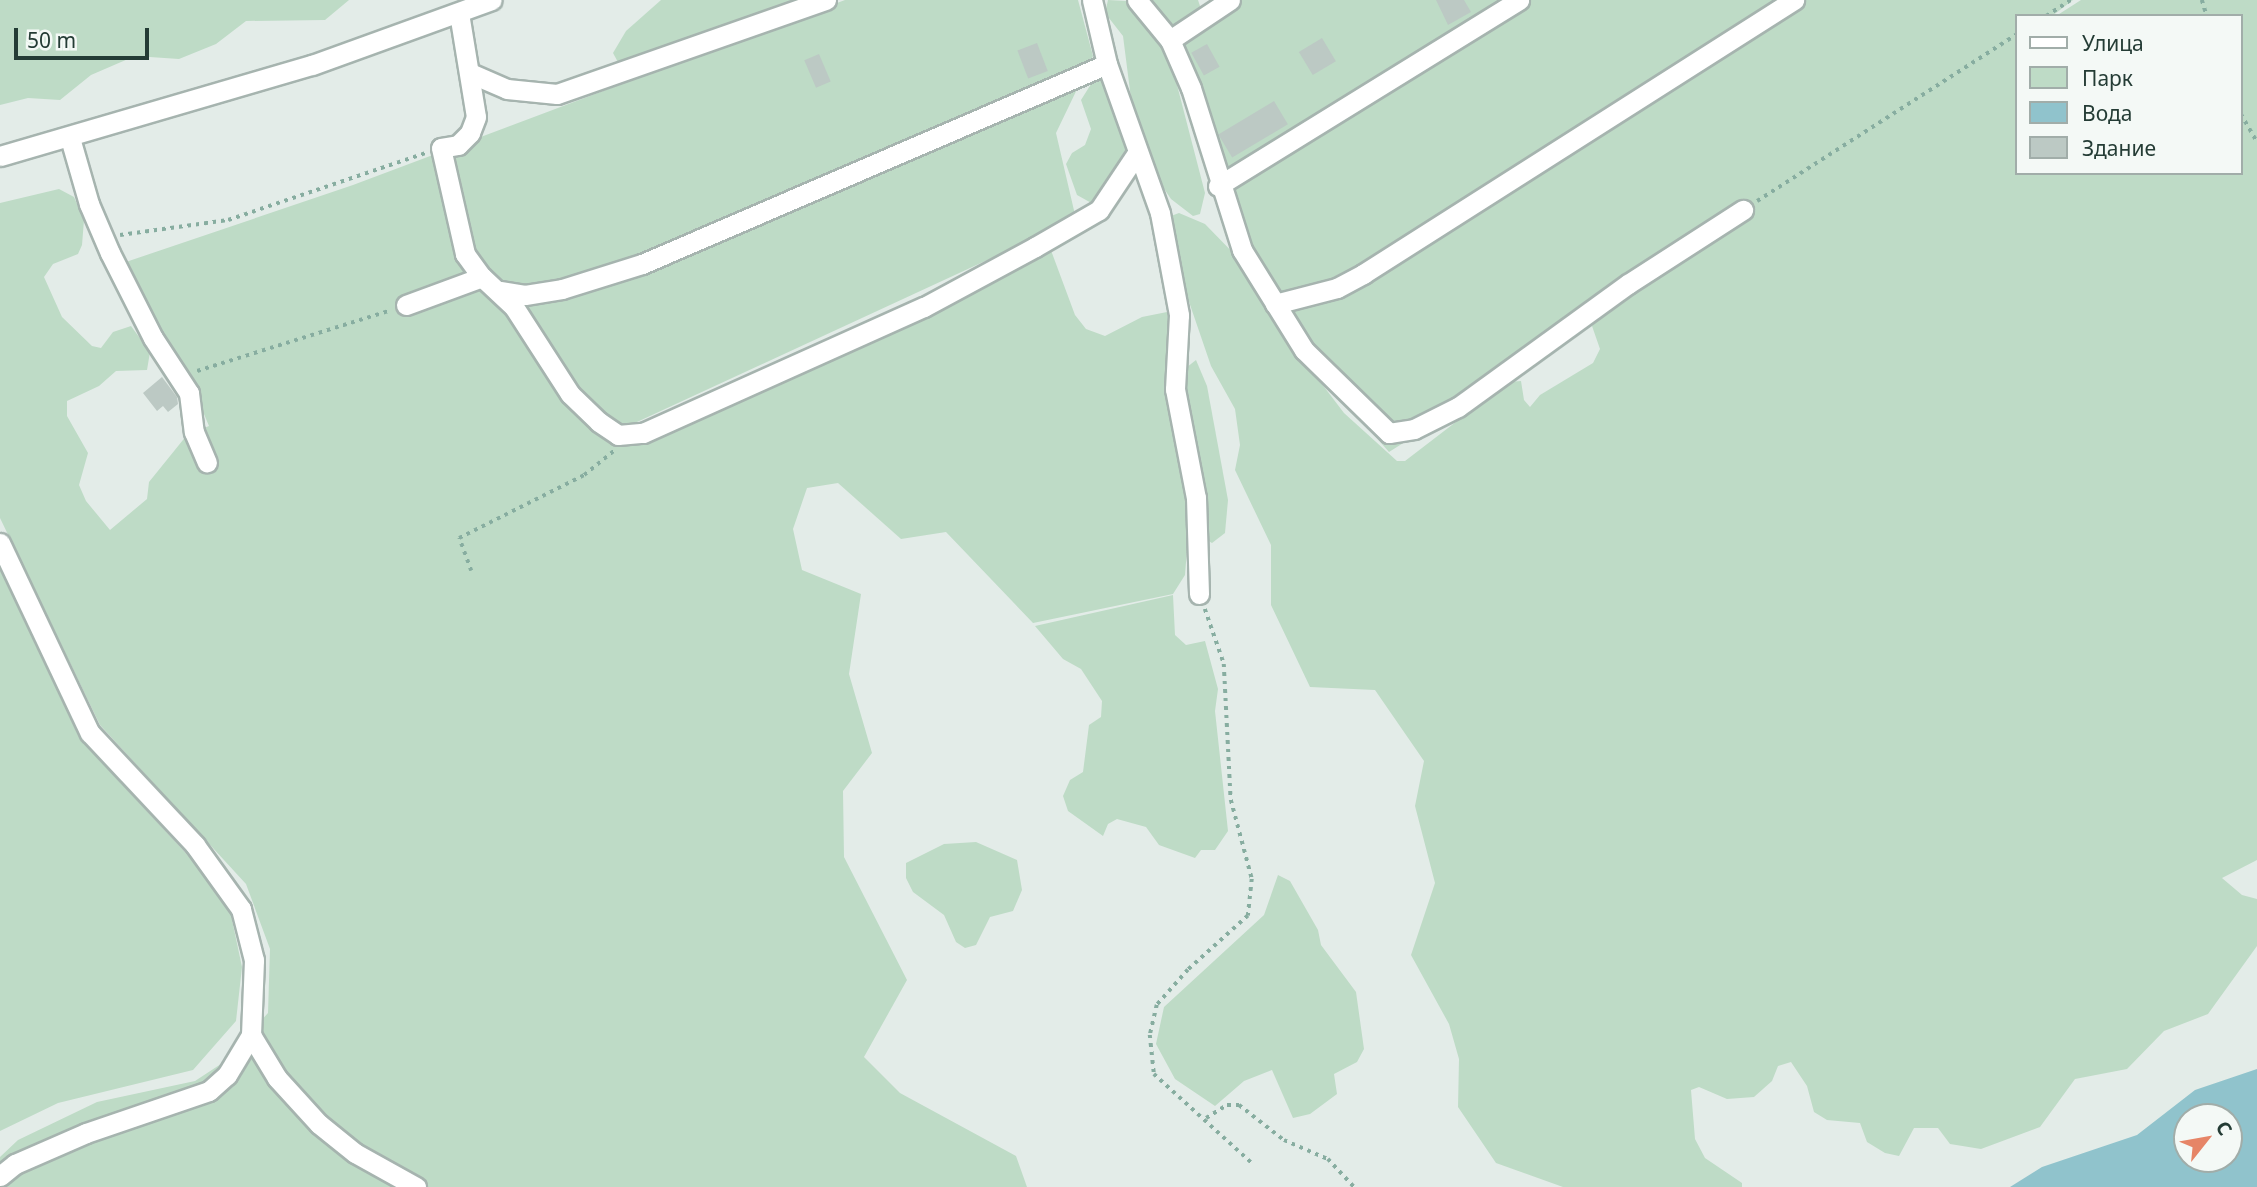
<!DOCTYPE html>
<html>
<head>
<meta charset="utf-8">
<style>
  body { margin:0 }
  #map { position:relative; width:2257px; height:1187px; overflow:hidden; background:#e3ece8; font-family:"Noto Sans",sans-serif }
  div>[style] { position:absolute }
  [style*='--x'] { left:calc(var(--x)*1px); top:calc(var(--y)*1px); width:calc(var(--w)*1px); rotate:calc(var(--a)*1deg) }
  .green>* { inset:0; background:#bedbc6 }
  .water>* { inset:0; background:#90c3cc }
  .building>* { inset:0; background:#bcc9c4; transform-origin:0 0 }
  .path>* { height:3.5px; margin-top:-1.75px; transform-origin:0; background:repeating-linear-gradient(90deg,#87ada0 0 3.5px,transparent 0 8.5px) }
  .roads { filter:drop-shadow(2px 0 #a6b4af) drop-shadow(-2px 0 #a6b4af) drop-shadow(0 2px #a6b4af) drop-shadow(0 -2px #a6b4af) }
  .minor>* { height:19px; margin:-9.5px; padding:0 9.5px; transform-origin:9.5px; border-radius:9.5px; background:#fff }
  span { translate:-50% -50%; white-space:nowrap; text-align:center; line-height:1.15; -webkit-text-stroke:5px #f4f9f6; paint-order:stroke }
  .legend { position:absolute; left:2015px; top:14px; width:228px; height:161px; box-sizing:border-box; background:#f4f9f6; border:2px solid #a1ada9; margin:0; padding:9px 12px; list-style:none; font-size:21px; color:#243c35 }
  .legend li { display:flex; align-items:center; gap:14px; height:35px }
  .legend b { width:35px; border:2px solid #a1ada9 }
  .north { position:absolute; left:2173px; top:1103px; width:70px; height:70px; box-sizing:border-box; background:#f4f9f6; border:2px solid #a1ada9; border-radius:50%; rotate:59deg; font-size:19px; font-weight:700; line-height:28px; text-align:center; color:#243c35 }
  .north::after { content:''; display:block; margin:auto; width:24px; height:32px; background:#e68567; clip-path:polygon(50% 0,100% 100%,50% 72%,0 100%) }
  .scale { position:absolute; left:14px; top:28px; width:135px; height:32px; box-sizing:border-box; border:4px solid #243c35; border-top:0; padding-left:9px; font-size:21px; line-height:24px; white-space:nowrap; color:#243c35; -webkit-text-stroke:5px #f4f9f6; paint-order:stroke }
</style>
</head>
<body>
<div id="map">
  <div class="green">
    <div style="clip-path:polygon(0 0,349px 0,325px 20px,246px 21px,216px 44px,179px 59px,135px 56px,91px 75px,60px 100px,28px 98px,0 105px)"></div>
    <div style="clip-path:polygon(661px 0,802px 0,619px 64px,613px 53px,626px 31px)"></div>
    <div style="clip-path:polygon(845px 0,1078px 0,1093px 56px,1056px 133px,1076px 219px,611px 434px,617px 443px,1049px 245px,1075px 315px,1086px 329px,1105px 336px,1142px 317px,1167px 312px,1171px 316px,1191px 498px,1185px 575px,1173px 594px,1033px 623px,946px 532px,901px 539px,838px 483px,807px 488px,793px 529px,802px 570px,861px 594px,849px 674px,872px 753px,843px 791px,844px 857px,907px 980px,864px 1057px,900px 1093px,1016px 1156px,1027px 1187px,0 1187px,0 1157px,18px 1140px,97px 1102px,195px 1081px,224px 1062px,268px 1013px,270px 949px,246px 884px,100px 725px,0 518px,0 203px,59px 189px,74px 197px,84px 220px,82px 245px,78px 254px,53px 264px,44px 277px,62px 317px,92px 346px,101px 348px,113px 332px,131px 326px,150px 352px,147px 370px,116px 371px,99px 386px,67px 401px,67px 416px,88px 453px,79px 485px,86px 501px,110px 530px,147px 499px,149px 482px,187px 435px,209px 426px,190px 381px,120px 264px,353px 185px)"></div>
    <div style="clip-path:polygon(1108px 0,1127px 1px,1170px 58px,1205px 193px,1200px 214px,1193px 216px,1171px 199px,1146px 162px,1134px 122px,1123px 36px,1105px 13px)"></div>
    <div style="clip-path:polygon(1140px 0,1198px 0,1202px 12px,1221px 0,2073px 0,2052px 16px,2017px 16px,2017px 173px,2241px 173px,2241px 16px,2056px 16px,2081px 0,2257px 0,2257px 860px,2222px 878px,2242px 895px,2257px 899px,2257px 946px,2208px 1014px,2164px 1031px,2127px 1069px,2075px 1079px,2040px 1127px,1981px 1149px,1950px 1144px,1938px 1128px,1914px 1128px,1899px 1156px,1885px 1153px,1867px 1142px,1860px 1123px,1827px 1120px,1814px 1112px,1807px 1086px,1791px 1062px,1778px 1066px,1772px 1081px,1754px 1097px,1727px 1099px,1699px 1087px,1691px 1090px,1695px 1139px,1705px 1158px,1742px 1183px,1742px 1187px,1563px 1187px,1496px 1163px,1458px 1107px,1459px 1059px,1449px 1024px,1411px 955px,1435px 883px,1415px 806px,1424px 761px,1375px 690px,1310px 687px,1271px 605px,1271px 545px,1235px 470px,1240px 445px,1235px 409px,1211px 366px,1173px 255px,1171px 216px,1179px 213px,1205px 224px,1242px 262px,1312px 371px,1344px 413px,1397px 461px,1405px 461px,1508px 382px,1521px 381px,1524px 400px,1530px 407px,1540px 395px,1593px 363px,1600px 349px,1592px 326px,1595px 322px,1389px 452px,1304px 355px,1241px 256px,1169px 49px)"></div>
    <div style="clip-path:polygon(1098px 73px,1104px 74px,1127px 149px,1095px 205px,1077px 195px,1066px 164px,1072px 153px,1085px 145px,1091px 129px,1081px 100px)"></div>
    <div style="clip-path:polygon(1196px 360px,1207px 386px,1228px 500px,1225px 533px,1212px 543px,1205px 539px,1182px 371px)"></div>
    <div style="clip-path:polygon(0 568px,85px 744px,206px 875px,231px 915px,242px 967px,236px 1021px,193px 1070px,58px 1103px,0 1131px)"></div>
    <div style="clip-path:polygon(1173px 595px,1175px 635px,1186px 645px,1205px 641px,1218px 689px,1215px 711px,1228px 831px,1215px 850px,1201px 850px,1195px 858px,1159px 845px,1146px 827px,1117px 819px,1108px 824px,1103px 836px,1068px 811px,1063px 796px,1070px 780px,1083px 772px,1089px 725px,1101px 717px,1102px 701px,1081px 669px,1063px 659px,1035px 626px)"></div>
    <div style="clip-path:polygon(976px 842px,1017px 860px,1022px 890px,1013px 911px,990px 917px,976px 945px,965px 948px,956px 942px,944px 915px,913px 892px,906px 878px,906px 863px,944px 844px)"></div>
    <div style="clip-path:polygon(1278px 875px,1290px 881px,1318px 930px,1321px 945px,1356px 992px,1364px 1049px,1357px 1062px,1334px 1074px,1337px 1094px,1310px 1114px,1293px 1118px,1272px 1070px,1244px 1081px,1215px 1106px,1175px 1079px,1156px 1044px,1164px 1007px,1264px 915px)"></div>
  </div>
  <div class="water">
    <div style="clip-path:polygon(evenodd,2257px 1069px,2257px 1187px,2010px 1187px,2042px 1167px,2137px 1135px,2195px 1090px,2257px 1069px,2187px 1117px,2229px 1117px,2229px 1159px,2187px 1159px,2187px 1117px)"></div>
  </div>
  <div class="building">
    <div style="clip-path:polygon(1436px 0,1464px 0,1471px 12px,1448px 25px)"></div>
    <div style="left:1322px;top:38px;width:27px;height:27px;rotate:59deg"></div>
    <div style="left:1037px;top:43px;width:30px;height:21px;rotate:69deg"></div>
    <div style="left:1207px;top:44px;width:26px;height:18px;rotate:61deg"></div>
    <div style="left:819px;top:54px;width:30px;height:16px;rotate:67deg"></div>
    <div style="left:1274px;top:101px;width:27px;height:65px;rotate:59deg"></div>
    <div style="clip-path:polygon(162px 377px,177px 397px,178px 404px,168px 412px,163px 406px,157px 411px,143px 393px)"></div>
  </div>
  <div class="path">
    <div style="--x:2202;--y:0;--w:17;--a:73"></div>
    <div style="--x:2046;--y:16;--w:30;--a:-33"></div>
    <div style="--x:2241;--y:114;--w:32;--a:60"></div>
    <div style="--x:1757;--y:201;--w:309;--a:-32.7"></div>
    <div style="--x:120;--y:235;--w:109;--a:-7.9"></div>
    <div style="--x:228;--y:220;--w:209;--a:-18.7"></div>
    <div style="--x:197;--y:371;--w:201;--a:-17.4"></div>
    <div style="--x:471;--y:571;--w:35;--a:-110"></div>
    <div style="--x:459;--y:538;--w:140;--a:-26.7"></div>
    <div style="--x:584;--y:475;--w:38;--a:-39"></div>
    <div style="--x:1205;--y:609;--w:58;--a:70.9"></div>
    <div style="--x:1224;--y:664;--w:136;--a:87.1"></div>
    <div style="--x:1231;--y:800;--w:82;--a:75.1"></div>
    <div style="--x:1252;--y:879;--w:37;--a:96"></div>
    <div style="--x:1248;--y:916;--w:81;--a:138"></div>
    <div style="--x:1188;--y:970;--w:47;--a:131.5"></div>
    <div style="--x:1157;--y:1005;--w:31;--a:103"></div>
    <div style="--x:1150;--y:1035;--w:39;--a:84"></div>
    <div style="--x:1154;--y:1074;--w:134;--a:42.3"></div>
    <div style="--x:1206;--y:1118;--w:25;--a:-32"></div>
    <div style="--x:1227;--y:1105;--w:12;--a:0"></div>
    <div style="--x:1239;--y:1105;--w:57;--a:37.9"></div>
    <div style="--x:1284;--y:1140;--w:48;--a:23.4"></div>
    <div style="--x:1328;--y:1159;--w:38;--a:47"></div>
  </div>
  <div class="roads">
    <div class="minor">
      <div style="--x:1092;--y:0;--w:66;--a:76.8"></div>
      <div style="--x:1107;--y:64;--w:158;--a:70.4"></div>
      <div style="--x:1160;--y:213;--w:104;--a:79.4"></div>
      <div style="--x:1179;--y:315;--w:74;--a:93.1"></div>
      <div style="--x:1175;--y:389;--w:111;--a:79.1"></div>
      <div style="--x:1196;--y:498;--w:96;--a:88.2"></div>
      <div style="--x:1137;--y:0;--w:52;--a:50.5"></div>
      <div style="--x:1170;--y:40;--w:52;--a:66.4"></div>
      <div style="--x:1191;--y:88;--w:170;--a:72.5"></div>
      <div style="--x:1242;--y:250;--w:118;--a:58.2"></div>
      <div style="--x:1304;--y:350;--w:119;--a:44.3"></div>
      <div style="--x:1389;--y:433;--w:25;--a:-9"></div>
      <div style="--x:1414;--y:429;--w:49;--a:-26.6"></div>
      <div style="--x:1458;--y:407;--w:210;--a:-35.9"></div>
      <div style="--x:1628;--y:284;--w:137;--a:-32.8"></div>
      <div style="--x:459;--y:13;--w:105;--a:80.7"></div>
      <div style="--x:476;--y:117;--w:17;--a:111"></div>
      <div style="--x:470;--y:133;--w:17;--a:135"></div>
      <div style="--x:458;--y:145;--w:17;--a:170"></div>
      <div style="--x:441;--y:148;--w:109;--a:77.2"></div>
      <div style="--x:465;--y:254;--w:29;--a:54"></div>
      <div style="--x:1170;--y:40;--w:72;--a:-33.7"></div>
      <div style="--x:470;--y:73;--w:40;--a:23.4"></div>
      <div style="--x:507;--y:89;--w:50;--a:5.7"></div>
      <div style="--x:557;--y:94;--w:285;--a:-19.3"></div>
      <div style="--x:70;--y:138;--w:69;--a:73.9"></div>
      <div style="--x:89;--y:204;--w:53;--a:66.8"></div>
      <div style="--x:110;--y:253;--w:95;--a:63.2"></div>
      <div style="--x:153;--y:338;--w:66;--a:56.8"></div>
      <div style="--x:189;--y:393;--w:39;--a:83"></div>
      <div style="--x:194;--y:432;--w:33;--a:67"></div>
      <div style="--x:0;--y:156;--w:325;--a:-16.3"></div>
      <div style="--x:312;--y:65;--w:191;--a:-19.9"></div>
      <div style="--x:1218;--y:186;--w:354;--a:-31.7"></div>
      <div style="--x:500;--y:291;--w:25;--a:9"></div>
      <div style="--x:525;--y:295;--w:37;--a:-9"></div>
      <div style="--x:562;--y:289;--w:84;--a:-17.4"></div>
      <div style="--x:642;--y:264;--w:506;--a:-23.27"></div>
      <div style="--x:1275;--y:304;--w:64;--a:-14.5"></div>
      <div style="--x:1337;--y:288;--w:30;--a:-28"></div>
      <div style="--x:1363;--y:274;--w:511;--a:-32.45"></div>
      <div style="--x:406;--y:305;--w:81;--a:-20.2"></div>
      <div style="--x:482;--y:277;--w:44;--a:43.2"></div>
      <div style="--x:514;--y:307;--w:103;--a:57.2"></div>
      <div style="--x:570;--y:394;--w:40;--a:44"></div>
      <div style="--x:599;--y:422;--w:23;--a:34"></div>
      <div style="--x:618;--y:435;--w:25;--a:-5"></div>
      <div style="--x:643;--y:433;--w:308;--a:-24.2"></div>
      <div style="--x:924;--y:307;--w:126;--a:-28.4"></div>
      <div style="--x:1035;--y:247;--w:74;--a:-30"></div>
      <div style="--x:1099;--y:210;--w:69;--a:-56.3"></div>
      <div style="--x:0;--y:543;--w:210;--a:64.7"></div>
      <div style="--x:90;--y:733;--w:154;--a:46.8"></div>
      <div style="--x:195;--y:845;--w:79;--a:54.3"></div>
      <div style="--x:241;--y:909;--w:53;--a:75.7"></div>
      <div style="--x:254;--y:960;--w:75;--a:92.3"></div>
      <div style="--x:251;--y:1035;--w:50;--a:58.8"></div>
      <div style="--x:277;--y:1078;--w:62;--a:47.6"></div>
      <div style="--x:319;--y:1124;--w:46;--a:38.9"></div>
      <div style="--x:355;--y:1153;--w:70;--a:29.1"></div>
      <div style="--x:0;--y:1176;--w:19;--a:-39"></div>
      <div style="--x:15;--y:1164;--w:77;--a:-23.6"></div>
      <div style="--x:86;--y:1133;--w:130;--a:-18.9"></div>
      <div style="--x:209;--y:1091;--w:24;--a:-42"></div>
      <div style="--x:227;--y:1075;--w:47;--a:-59"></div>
    </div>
  </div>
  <ul class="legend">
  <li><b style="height:9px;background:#fff"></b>Улица</li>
  <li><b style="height:19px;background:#bedbc6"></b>Парк</li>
  <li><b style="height:19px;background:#90c3cc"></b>Вода</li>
  <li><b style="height:19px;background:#bcc9c4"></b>Здание</li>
  </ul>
  <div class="north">С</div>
  <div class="scale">50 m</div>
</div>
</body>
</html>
